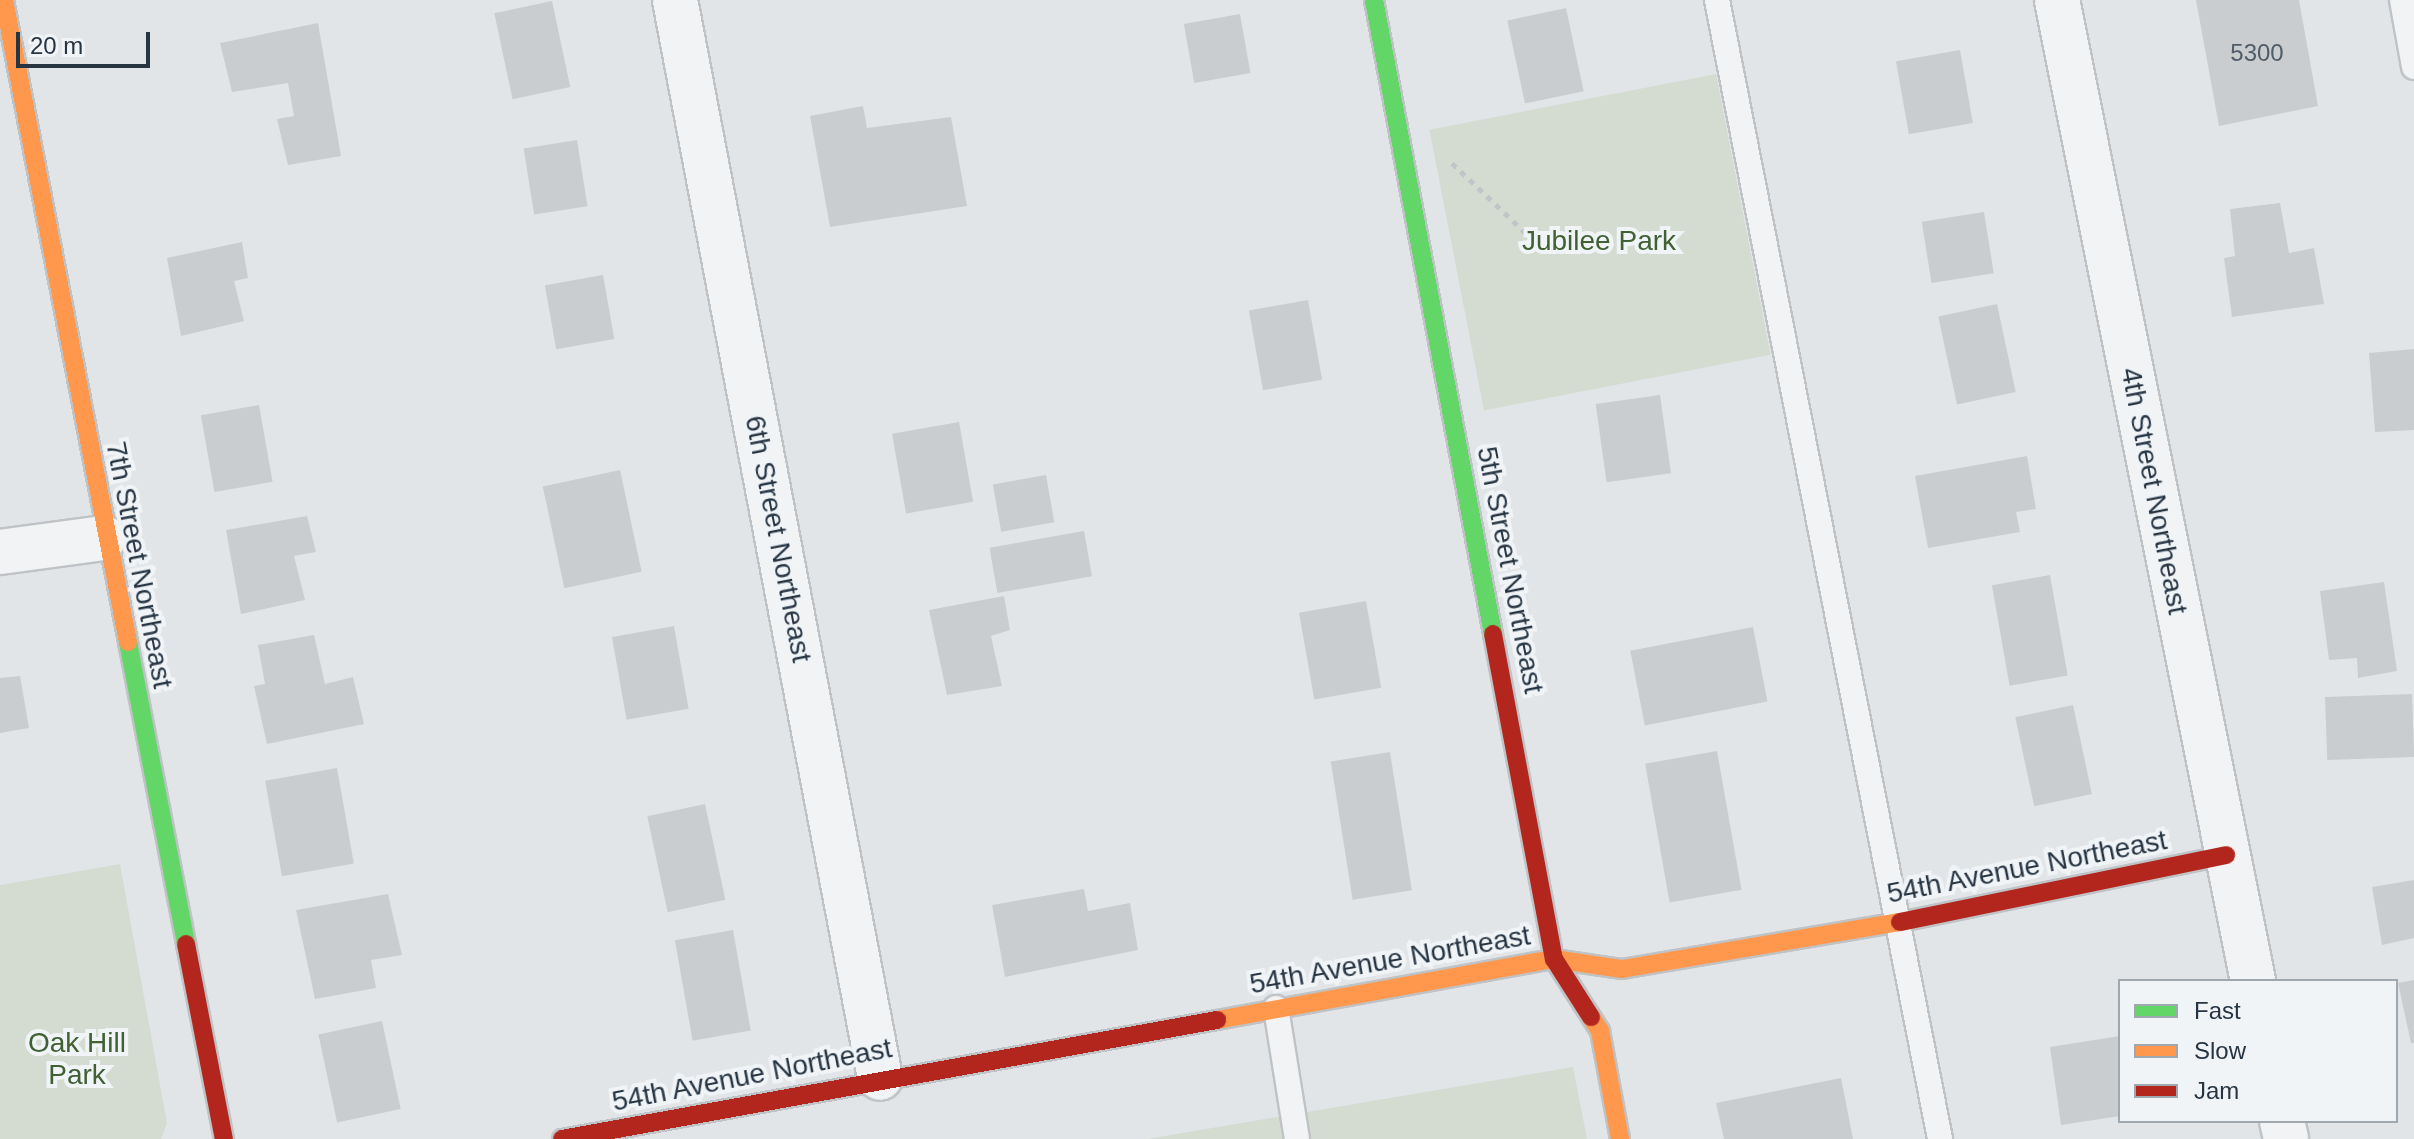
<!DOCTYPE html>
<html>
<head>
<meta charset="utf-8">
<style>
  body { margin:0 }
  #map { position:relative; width:2414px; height:1139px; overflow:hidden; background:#e2e5e8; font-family:Arial,sans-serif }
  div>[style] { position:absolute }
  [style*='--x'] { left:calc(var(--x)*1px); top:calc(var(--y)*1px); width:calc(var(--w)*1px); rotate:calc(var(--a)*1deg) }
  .green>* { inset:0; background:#d4dcd2; transform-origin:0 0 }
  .building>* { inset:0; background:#cacdd0; transform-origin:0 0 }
  .path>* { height:5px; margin-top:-2.5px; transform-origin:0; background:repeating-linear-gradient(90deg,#c1c5c8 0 6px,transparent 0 12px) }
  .roads { filter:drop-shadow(2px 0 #c0c3c6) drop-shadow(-2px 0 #c0c3c6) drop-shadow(0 2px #c0c3c6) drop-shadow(0 -2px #c0c3c6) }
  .lane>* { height:24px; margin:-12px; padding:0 12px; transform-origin:12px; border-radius:12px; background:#f2f3f4 }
  .street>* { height:44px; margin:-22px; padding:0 22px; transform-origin:22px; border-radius:22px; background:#f2f3f4 }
  .fast>* { height:18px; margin:-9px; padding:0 9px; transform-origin:9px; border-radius:9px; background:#63d668 }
  .slow>* { height:18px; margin:-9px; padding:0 9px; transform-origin:9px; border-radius:9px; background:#ff974d }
  .jam>* { height:18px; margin:-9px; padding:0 9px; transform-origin:9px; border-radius:9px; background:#b3261e }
  span { translate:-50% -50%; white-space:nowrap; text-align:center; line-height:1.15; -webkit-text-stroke:8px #f0f4f7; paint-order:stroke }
  .number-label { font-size:24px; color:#505c67 }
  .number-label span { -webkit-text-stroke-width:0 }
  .park-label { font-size:28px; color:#416033 }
  .street-label { font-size:28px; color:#273543 }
  .legend { position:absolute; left:2118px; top:979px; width:280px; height:144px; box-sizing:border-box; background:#f0f4f7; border:2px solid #a0a8af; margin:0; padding:10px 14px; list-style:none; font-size:24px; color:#273543 }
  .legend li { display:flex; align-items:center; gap:16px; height:40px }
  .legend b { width:40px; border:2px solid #a0a8af }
  .scale { position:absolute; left:16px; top:32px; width:134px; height:36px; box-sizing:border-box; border:4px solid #273543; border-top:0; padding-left:10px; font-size:24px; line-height:28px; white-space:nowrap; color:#273543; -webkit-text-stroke:6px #f0f4f7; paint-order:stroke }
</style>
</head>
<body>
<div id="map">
  <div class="green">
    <div style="left:1716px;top:74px;width:286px;height:292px;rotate:79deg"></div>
    <div style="clip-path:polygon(120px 864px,167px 1123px,161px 1139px,0 1139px,0 885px)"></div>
    <div style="clip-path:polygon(1573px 1067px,1587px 1139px,1147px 1139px)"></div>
  </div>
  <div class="building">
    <div style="clip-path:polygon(2196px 0,2299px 0,2318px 106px,2219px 126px)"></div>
    <div style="left:552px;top:1px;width:88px;height:59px;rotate:78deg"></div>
    <div style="left:1566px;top:8px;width:85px;height:60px;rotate:78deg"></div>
    <div style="left:1240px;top:14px;width:60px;height:57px;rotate:80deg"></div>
    <div style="clip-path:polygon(318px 23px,341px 156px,288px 165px,277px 119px,294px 116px,288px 83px,232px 92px,220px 43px)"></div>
    <div style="left:1960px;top:50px;width:74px;height:65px;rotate:80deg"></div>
    <div style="clip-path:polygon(863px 106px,867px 128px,951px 117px,967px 206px,830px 227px,810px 116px)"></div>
    <div style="left:577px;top:140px;width:67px;height:54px;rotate:81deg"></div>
    <div style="clip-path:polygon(2280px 203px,2289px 253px,2314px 248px,2324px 304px,2232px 317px,2224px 258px,2235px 256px,2230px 209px)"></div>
    <div style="left:1984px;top:212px;width:62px;height:63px;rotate:81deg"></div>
    <div style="clip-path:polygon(242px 242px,248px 278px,234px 281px,244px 321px,181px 336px,167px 258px)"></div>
    <div style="left:603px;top:275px;width:65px;height:59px;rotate:80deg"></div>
    <div style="left:1308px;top:300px;width:81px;height:60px;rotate:80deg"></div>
    <div style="left:1997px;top:304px;width:90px;height:60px;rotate:78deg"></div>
    <div style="clip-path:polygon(2414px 349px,2414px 430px,2375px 432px,2369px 353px)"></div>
    <div style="left:1660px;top:395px;width:79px;height:65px;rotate:82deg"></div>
    <div style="left:259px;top:405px;width:78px;height:59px;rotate:80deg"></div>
    <div style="left:959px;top:422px;width:81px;height:68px;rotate:80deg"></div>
    <div style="clip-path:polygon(2027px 456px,2036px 509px,2016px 512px,2020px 532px,1928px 548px,1915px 476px)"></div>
    <div style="left:620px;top:470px;width:104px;height:79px;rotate:78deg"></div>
    <div style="left:1046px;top:475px;width:48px;height:54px;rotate:80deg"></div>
    <div style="clip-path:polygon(307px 516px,316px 552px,294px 556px,305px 600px,241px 614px,226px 530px)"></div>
    <div style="left:1084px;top:531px;width:46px;height:96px;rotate:80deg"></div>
    <div style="left:2050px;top:575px;width:102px;height:59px;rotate:80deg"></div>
    <div style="clip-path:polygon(2384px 582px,2397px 671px,2358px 678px,2357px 658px,2329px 660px,2320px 591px)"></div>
    <div style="clip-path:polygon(1004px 596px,1010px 630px,991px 636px,1002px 686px,947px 695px,929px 610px)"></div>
    <div style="left:1366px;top:601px;width:88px;height:68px;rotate:80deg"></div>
    <div style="left:674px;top:626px;width:84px;height:63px;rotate:80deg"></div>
    <div style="left:1753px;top:627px;width:76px;height:125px;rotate:79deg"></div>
    <div style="clip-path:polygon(314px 635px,325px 684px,353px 677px,364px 724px,267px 744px,254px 686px,265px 684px,258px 645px)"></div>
    <div style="clip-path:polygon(20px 676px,29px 728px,0 733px,0 678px)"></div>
    <div style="left:2412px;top:694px;width:63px;height:87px;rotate:88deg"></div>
    <div style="left:2073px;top:705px;width:91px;height:59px;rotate:78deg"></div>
    <div style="left:1717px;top:751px;width:141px;height:73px;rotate:80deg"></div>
    <div style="left:1390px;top:752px;width:140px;height:60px;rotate:81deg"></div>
    <div style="left:337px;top:768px;width:97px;height:73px;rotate:80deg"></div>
    <div style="left:705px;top:804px;width:98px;height:59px;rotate:78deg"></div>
    <div style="clip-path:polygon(2414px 880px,2414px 938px,2382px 945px,2372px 887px)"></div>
    <div style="clip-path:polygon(1084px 889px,1088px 911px,1130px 903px,1138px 950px,1005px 977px,992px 905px)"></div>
    <div style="clip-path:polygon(388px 894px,402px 955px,371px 960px,376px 988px,315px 999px,296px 910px)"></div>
    <div style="left:733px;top:930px;width:102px;height:59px;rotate:80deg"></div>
    <div style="clip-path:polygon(2414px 980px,2414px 1043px,2411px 1043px,2398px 983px)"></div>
    <div style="left:382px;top:1021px;width:90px;height:65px;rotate:78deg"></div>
    <div style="clip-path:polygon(2120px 1036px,2120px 1116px,2061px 1125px,2050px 1047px)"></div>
    <div style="clip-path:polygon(1841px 1078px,1853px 1139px,1724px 1139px,1716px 1103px)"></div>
  </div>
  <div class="path">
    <div style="--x:1452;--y:163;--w:112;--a:43.5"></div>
  </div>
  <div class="roads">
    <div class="lane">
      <div style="--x:1717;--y:0;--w:1161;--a:78.92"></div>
      <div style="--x:2402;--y:0;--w:68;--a:79.8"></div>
      <div style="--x:1276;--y:1008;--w:133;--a:80.9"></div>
    </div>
    <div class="street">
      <div style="--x:675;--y:0;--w:1097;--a:79.23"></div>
      <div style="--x:2057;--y:0;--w:1000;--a:78.7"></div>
      <div style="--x:0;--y:552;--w:105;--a:-7.7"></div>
      <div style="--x:2282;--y:1121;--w:18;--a:77"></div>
    </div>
    <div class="fast">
      <div style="--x:1374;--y:0;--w:645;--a:79.37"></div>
      <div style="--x:128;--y:642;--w:308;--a:79.1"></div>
    </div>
    <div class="slow">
      <div style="--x:4;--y:0;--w:654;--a:79.07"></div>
      <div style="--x:1591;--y:1017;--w:17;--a:57"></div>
      <div style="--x:1600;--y:1031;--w:110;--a:79.5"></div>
      <div style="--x:1217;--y:1020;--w:342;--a:-10.3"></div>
      <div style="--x:1554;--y:959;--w:69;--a:8.4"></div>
      <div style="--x:1622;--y:969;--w:282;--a:-9.6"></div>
    </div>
    <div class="jam">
      <div style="--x:1493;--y:634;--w:331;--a:79.4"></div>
      <div style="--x:1554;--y:959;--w:69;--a:57.5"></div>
      <div style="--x:1900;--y:922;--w:333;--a:-11.6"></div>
      <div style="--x:186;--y:944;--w:199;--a:79"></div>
      <div style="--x:562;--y:1139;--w:666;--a:-10.3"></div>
    </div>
  </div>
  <div class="number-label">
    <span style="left:2257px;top:53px">5300</span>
  </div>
  <div class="park-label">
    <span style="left:1599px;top:241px">Jubilee Park</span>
    <span style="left:77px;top:1059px">Oak Hill<br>Park</span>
  </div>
  <div class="street-label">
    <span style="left:2154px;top:491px;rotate:79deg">4th Street Northeast</span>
    <span style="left:778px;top:539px;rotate:79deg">6th Street Northeast</span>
    <span style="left:139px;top:565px;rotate:79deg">7th Street Northeast</span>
    <span style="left:1510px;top:570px;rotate:79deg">5th Street Northeast</span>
    <span style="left:2027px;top:867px;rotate:-11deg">54th Avenue Northeast</span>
    <span style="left:1390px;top:960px;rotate:-10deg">54th Avenue Northeast</span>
    <span style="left:752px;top:1075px;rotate:-11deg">54th Avenue Northeast</span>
  </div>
  <ul class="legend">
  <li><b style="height:10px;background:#63d668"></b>Fast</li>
  <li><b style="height:10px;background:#ff974d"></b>Slow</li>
  <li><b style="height:10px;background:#b3261e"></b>Jam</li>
  </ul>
  <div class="scale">20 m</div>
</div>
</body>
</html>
